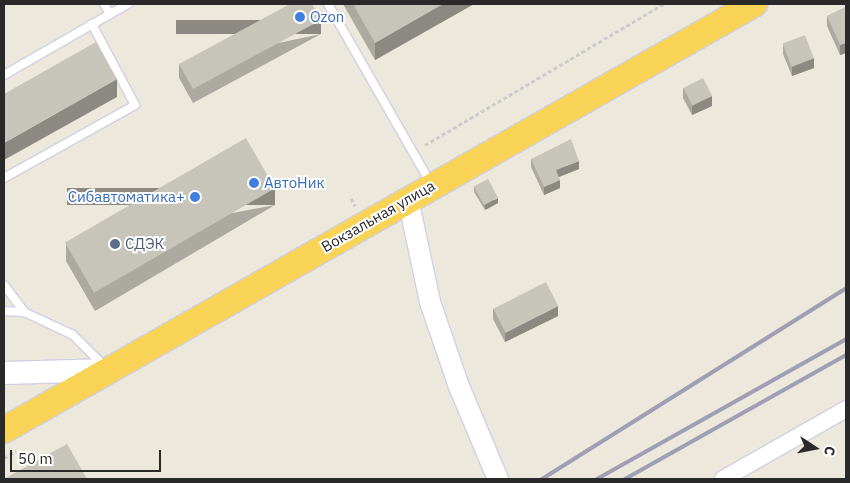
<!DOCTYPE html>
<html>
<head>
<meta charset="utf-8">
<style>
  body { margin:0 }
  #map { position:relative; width:850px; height:483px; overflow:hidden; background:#ece8db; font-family:"IBM Plex Sans",sans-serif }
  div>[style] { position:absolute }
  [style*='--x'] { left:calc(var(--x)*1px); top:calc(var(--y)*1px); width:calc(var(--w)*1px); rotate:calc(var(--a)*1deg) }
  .path>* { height:3px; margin-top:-1.5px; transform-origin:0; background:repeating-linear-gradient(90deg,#ccc 0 4px,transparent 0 6.5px) }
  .roads { filter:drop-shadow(1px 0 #d0d0e3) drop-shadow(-1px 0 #d0d0e3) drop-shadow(0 1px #d0d0e3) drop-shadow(0 -1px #d0d0e3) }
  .service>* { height:8px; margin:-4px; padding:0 4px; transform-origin:4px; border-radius:4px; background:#fff }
  .minor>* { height:16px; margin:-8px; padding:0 8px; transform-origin:8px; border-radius:8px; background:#fff }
  .tertiary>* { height:20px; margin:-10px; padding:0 10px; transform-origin:10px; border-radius:10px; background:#fff }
  .secondary>* { height:22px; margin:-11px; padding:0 11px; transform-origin:11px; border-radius:11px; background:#fff }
  .trunk>* { height:26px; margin:-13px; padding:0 13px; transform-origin:13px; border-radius:13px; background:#f9d356 }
  .rail>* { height:4px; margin:-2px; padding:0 2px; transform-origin:2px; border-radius:2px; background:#9e9eb4 }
  .wall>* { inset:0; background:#aba9a0 }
  .shaded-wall>* { inset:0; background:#8b8982; transform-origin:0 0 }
  .building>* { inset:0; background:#c7c4ba; transform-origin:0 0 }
  .dots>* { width:14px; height:14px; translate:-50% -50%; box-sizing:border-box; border:2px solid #fff; border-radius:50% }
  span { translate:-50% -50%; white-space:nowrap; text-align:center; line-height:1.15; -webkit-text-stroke:4px #fff; paint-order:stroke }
  .shop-label { font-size:15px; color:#366cbe }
  .left { translate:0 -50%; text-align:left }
  .right { translate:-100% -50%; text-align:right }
  .street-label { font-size:15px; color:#292929 }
  .service-label { font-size:15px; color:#4e5e75 }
  .frame { position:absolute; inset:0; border:5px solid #292929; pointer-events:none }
  .north { position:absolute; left:790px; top:423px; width:50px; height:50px; -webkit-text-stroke:4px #fff; paint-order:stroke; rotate:101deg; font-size:14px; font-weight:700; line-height:20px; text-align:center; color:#292929 }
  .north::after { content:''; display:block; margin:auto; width:18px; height:22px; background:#292929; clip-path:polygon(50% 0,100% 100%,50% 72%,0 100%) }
  .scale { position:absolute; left:10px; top:450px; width:151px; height:22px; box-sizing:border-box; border:2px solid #292929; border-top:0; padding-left:6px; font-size:15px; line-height:18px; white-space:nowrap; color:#292929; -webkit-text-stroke:4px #fff; paint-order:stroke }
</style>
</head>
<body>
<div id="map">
  <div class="path">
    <div style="--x:425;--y:145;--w:277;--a:-30.6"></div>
    <div style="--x:351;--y:198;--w:9;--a:63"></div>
    <div style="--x:4;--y:458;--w:14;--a:-30"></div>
  </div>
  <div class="roads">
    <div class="service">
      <div style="--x:104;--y:4;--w:12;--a:59"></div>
      <div style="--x:110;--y:14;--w:21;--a:-29"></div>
      <div style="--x:328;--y:4;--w:207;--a:60.2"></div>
      <div style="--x:4;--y:75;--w:122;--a:-29.9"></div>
      <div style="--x:4;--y:178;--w:150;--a:-29.1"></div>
      <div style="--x:135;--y:105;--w:92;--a:-118"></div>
      <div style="--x:4;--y:285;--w:34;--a:53"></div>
      <div style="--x:4;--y:311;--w:20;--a:3"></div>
      <div style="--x:24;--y:312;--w:54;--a:25.1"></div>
      <div style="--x:73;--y:335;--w:42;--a:45"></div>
    </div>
    <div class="minor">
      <div style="--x:723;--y:479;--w:142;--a:-29.6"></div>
    </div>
    <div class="tertiary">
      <div style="--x:408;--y:199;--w:105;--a:77.9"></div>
      <div style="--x:430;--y:302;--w:87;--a:71.1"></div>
      <div style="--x:458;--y:384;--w:103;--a:67.2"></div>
    </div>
    <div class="secondary">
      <div style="--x:4;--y:373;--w:105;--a:-1.6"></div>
    </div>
    <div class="trunk">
      <div style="--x:4;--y:430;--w:863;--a:-29.6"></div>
    </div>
  </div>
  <div class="rail">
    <div style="--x:542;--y:479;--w:359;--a:-32.1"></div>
    <div style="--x:597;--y:479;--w:286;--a:-29.3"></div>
    <div style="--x:625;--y:479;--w:253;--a:-29.3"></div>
  </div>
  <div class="wall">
    <div style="clip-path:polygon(343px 4px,474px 4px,375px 60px)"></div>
    <div style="clip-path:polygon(846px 7px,846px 53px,840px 55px,827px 26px,827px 16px)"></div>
    <div style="clip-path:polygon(321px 34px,193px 103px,179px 78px,179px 64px)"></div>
    <div style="clip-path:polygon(783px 44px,814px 68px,792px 76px,783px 54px)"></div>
    <div style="clip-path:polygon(683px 88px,712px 106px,692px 115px,683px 98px)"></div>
    <div style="clip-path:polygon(531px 159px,579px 169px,559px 177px,560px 188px,544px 195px,531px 167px)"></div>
    <div style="clip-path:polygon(474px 187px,498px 203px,485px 210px,474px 192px)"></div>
    <div style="clip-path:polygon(275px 205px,95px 311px,66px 261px,66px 244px)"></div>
    <div style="clip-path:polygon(493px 309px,558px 316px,505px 342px,493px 319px)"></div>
  </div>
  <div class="shaded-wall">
    <div style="clip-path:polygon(443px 4px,474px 4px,375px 60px,375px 43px)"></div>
    <div style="left:321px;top:20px;width:14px;height:145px;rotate:90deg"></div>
    <div style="clip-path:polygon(846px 43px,846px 53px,840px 55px,840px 45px)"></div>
    <div style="clip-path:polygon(814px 58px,814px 68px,792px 76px,792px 66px)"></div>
    <div style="clip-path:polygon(117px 79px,117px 97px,4px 160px,4px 143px)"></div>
    <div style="clip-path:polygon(712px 96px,712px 106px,692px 115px,692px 105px)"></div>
    <div style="clip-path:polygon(579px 161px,579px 169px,556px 178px,556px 170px)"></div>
    <div style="clip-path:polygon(560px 180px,560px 188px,544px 195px,544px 187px)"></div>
    <div style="left:275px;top:188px;width:17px;height:208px;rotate:90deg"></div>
    <div style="clip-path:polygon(498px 198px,498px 203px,485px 210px,485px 205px)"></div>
    <div style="clip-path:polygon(558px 306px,558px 316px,505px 342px,505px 333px)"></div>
  </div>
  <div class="building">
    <div style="clip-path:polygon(290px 4px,312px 4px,321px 20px,193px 89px,179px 64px)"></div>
    <div style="clip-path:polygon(353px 4px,443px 4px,375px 43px)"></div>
    <div style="clip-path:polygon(846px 7px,846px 43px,840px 45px,827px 16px)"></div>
    <div style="left:805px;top:35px;width:25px;height:24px;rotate:69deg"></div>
    <div style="clip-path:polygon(96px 42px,117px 79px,4px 143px,4px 94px)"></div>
    <div style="left:703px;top:78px;width:20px;height:22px;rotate:63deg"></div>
    <div style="left:246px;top:138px;width:58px;height:209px;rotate:60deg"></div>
    <div style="clip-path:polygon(571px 139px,579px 161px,556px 170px,560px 180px,544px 187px,531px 159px)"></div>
    <div style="left:488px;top:179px;width:21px;height:16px;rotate:62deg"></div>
    <div style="left:546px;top:282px;width:27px;height:59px;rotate:63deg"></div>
    <div style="clip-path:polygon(67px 444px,87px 479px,4px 479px)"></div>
  </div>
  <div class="dots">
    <div style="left:300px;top:17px;background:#3f7fe0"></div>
    <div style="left:254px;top:183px;background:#3f7fe0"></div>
    <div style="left:195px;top:197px;background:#3f7fe0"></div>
    <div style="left:115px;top:244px;background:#5c6f8a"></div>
  </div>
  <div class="shop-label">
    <span class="left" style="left:310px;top:17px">Ozon</span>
    <span class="left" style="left:264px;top:183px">АвтоНик</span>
    <span class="right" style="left:185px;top:197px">Сибавтоматика+</span>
  </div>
  <div class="street-label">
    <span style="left:378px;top:216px;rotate:-30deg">Вокзальная улица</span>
  </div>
  <div class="service-label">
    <span class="left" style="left:125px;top:244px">СДЭК</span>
  </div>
  <div class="frame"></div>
  <div class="north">С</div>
  <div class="scale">50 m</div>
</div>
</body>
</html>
